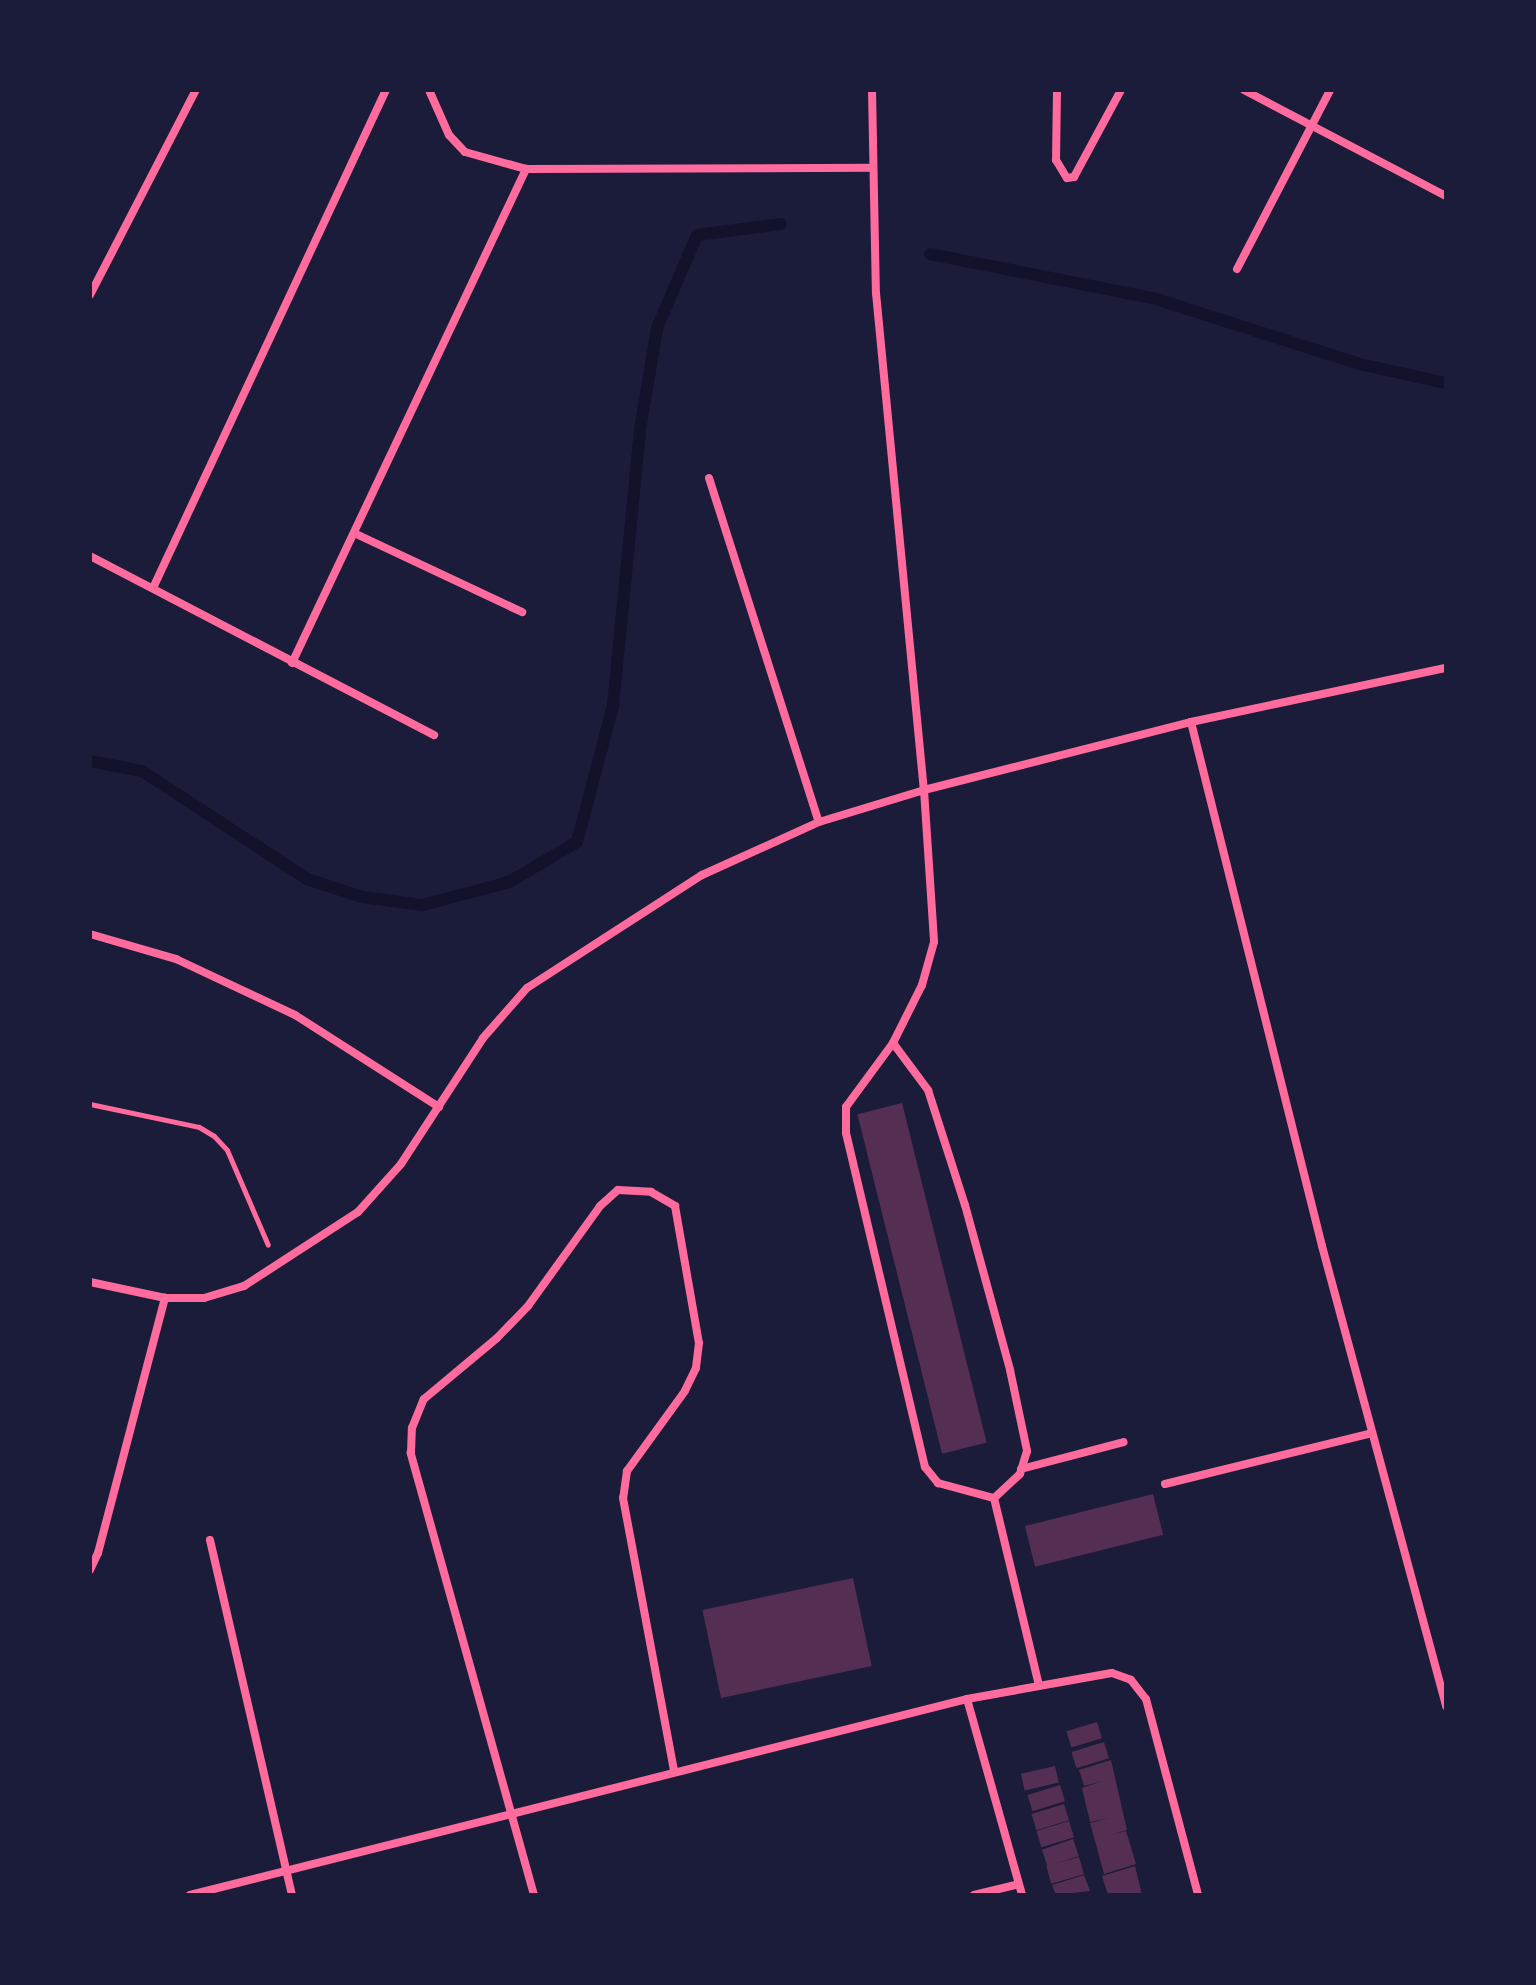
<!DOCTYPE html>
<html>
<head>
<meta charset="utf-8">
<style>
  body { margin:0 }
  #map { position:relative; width:1536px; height:1985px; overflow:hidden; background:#1b1b3a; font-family:"Open Sans",sans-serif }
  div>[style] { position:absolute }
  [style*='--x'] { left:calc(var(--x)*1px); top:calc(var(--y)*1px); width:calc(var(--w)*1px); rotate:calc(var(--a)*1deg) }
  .stream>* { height:12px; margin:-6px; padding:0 6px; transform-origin:6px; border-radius:6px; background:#12122b }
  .building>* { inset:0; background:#542f53; transform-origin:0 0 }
  .path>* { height:5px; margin:-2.5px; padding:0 2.5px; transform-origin:2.5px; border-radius:2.5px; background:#ff6b9d }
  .minor>* { height:8px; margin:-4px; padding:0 4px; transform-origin:4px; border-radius:4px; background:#ff6b9d }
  span { translate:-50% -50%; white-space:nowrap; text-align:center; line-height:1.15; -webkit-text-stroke:6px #1b1b3a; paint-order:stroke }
  .frame { position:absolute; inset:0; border:92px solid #1b1b3a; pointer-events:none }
</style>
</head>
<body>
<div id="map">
  <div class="stream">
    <div style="--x:930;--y:254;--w:227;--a:11.2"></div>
    <div style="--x:1153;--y:298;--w:217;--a:17.7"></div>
    <div style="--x:1360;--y:364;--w:88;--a:12.5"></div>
    <div style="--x:90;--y:761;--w:53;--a:10.9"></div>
    <div style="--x:142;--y:771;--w:197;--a:33.2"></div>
    <div style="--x:307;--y:879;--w:58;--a:18.1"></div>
    <div style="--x:362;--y:897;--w:62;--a:7.5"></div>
    <div style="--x:423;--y:905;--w:89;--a:-15"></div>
    <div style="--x:509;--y:882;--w:79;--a:-30.5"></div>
    <div style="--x:577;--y:842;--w:141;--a:-75.2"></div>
    <div style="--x:613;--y:706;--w:277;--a:-84.4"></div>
    <div style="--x:640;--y:430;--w:103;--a:-80.5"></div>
    <div style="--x:657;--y:328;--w:101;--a:-66.7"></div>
    <div style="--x:697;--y:235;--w:84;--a:-7.5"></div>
  </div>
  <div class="building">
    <div style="left:902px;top:1103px;width:350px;height:46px;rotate:76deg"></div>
    <div style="left:1153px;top:1494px;width:42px;height:132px;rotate:76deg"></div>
    <div style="left:853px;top:1578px;width:90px;height:154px;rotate:78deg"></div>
    <div style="left:1097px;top:1722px;width:17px;height:32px;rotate:73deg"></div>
    <div style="left:1104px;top:1742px;width:17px;height:34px;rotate:73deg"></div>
    <div style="clip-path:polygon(1111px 1760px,1127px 1830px,1107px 1836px,1126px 1831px,1136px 1864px,1104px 1874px,1090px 1823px,1109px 1818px,1090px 1822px,1082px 1788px,1102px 1781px,1084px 1786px,1079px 1770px)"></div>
    <div style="left:1055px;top:1766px;width:17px;height:35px;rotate:77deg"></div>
    <div style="left:1060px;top:1785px;width:17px;height:34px;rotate:73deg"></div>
    <div style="left:1064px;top:1804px;width:17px;height:34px;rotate:73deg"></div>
    <div style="left:1069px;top:1821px;width:17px;height:34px;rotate:73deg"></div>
    <div style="left:1073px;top:1839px;width:18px;height:33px;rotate:71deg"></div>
    <div style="left:1079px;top:1857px;width:18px;height:34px;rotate:74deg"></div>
    <div style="clip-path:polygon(1135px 1866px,1142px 1895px,1108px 1895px,1102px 1876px)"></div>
    <div style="clip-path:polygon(1084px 1875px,1090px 1891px,1056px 1895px,1052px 1885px)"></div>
  </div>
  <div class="path">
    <div style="--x:90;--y:1104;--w:111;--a:11.9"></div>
    <div style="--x:199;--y:1127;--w:17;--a:31"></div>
    <div style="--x:214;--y:1136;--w:19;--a:47"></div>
    <div style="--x:227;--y:1150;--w:103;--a:66.7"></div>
  </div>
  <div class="minor">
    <div style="--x:429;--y:90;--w:49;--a:66"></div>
    <div style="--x:449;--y:135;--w:23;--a:47"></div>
    <div style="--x:465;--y:152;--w:63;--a:15.6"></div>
    <div style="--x:526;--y:169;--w:346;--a:-0.2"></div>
    <div style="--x:872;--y:90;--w:203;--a:88.9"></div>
    <div style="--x:876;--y:293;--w:499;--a:84.5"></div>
    <div style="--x:924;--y:790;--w:152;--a:86.2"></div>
    <div style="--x:934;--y:942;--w:45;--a:105.6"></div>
    <div style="--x:922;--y:985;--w:65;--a:116.6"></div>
    <div style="--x:893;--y:1043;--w:79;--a:126.3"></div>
    <div style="--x:846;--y:1107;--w:26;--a:90"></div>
    <div style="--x:846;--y:1133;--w:343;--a:76.7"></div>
    <div style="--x:925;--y:1467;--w:21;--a:51"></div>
    <div style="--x:938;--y:1483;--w:58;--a:15"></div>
    <div style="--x:1057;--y:90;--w:70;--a:90.8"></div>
    <div style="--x:1056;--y:160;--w:21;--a:59"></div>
    <div style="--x:1067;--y:178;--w:7;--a:-8"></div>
    <div style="--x:1074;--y:177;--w:99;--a:-61.6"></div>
    <div style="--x:1244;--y:90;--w:228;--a:27.7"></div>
    <div style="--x:1237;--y:269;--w:202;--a:-62.5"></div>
    <div style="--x:90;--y:295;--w:231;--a:-62.7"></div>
    <div style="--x:709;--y:478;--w:361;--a:72.3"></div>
    <div style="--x:354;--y:533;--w:186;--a:25.2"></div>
    <div style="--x:90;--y:556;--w:388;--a:27.5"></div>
    <div style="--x:153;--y:588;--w:550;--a:-64.93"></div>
    <div style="--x:292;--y:663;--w:547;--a:-64.65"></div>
    <div style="--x:1191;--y:722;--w:540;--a:75.96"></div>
    <div style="--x:1322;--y:1246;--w:477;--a:74.9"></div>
    <div style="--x:90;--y:934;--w:90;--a:16.2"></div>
    <div style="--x:176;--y:959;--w:132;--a:25.2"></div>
    <div style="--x:295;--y:1015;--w:171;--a:32.6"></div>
    <div style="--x:893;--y:1043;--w:59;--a:53.3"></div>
    <div style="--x:928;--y:1090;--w:121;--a:72.2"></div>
    <div style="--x:965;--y:1205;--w:171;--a:74.7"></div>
    <div style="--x:1010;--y:1370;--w:83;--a:78.1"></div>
    <div style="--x:1027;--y:1451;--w:24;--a:107"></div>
    <div style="--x:1020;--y:1474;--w:35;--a:137"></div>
    <div style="--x:90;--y:1282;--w:77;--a:12"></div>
    <div style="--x:165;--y:1298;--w:39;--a:0"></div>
    <div style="--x:204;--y:1298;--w:42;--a:-16.7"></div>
    <div style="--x:244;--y:1286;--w:136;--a:-33"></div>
    <div style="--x:358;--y:1212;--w:64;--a:-48.1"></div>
    <div style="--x:401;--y:1164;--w:150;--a:-56.9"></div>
    <div style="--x:483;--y:1038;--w:67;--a:-48.7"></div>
    <div style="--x:527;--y:988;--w:208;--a:-32.9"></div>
    <div style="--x:702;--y:875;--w:128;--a:-24.4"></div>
    <div style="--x:819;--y:822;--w:110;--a:-16.9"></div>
    <div style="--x:924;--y:790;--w:276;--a:-14.3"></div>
    <div style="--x:1191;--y:722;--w:261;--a:-12"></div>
    <div style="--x:1021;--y:1469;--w:106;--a:-14.7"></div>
    <div style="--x:1165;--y:1484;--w:213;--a:-13.8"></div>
    <div style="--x:994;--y:1498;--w:192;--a:76.5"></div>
    <div style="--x:210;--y:1540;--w:364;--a:77"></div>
    <div style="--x:90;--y:1570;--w:19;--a:-65"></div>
    <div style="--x:98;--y:1553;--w:264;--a:-75.3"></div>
    <div style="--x:967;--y:1699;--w:204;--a:74.3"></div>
    <div style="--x:190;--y:1895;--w:801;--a:-14.16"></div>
    <div style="--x:967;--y:1699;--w:147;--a:-10.2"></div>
    <div style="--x:1112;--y:1673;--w:20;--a:20"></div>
    <div style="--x:1131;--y:1680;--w:24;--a:52"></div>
    <div style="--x:1146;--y:1699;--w:203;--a:75.1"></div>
    <div style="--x:534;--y:1895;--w:459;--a:-105.6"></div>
    <div style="--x:411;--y:1453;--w:25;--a:-88"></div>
    <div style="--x:412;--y:1428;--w:31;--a:-68"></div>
    <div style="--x:424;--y:1399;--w:95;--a:-39.9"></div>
    <div style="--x:497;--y:1338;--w:45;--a:-45.9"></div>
    <div style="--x:528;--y:1306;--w:123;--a:-54.2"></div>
    <div style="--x:600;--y:1206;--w:24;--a:-42"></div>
    <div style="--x:618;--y:1190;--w:33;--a:3"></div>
    <div style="--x:651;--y:1192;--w:28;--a:30"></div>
    <div style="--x:675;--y:1206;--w:139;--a:80.1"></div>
    <div style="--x:699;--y:1343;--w:25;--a:97"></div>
    <div style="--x:696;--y:1368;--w:25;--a:116"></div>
    <div style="--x:685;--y:1391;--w:99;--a:125.9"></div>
    <div style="--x:627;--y:1471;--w:27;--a:98"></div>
    <div style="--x:623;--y:1498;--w:278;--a:79.4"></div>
    <div style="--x:974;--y:1895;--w:46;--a:-13.7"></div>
  </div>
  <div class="frame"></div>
</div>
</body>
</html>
